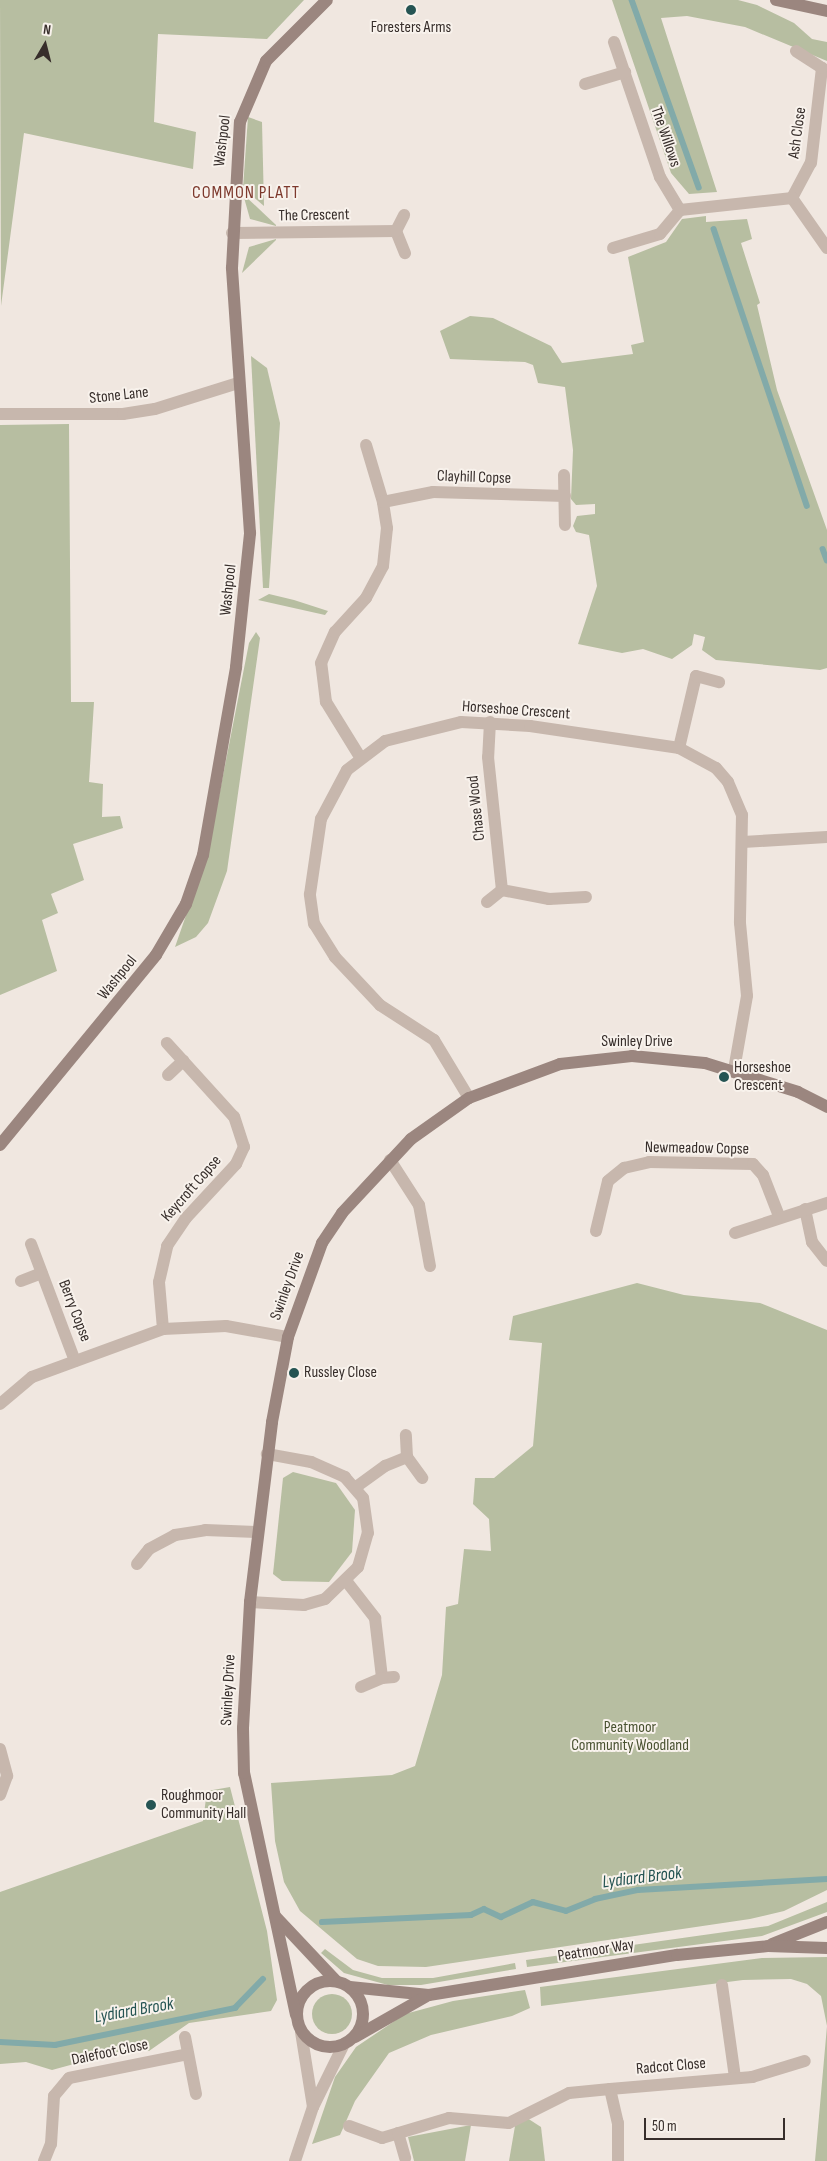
<!DOCTYPE html>
<html>
<head>
<meta charset="utf-8">
<style>
  body { margin:0 }
  #map { position:relative; width:827px; height:2161px; overflow:hidden; background:#f0e7e0; font-family:"Sofia Sans Condensed",sans-serif }
  div>[style] { position:absolute }
  [style*='--x'] { left:calc(var(--x)*1px); top:calc(var(--y)*1px); width:calc(var(--w)*1px); rotate:calc(var(--a)*1deg) }
  .green>* { inset:0; background:#b7bea1 }
  .round { border-radius:50% }
  .stream>* { height:5.5px; margin:-2.75px; padding:0 2.75px; transform-origin:2.75px; border-radius:2.75px; background:#82aaa9 }
  .street>* { height:12px; margin:-6px; padding:0 6px; transform-origin:6px; border-radius:6px; background:#c7b7ad }
  .secondary>* { height:12px; margin:-6px; padding:0 6px; transform-origin:6px; border-radius:6px; background:#9b867f }
  .secondary>.ring { margin:-6px; padding:0; box-sizing:content-box; background:none; border:12px solid #9b867f; border-radius:50% }
  .dots>* { width:14px; height:14px; translate:-50% -50%; box-sizing:border-box; border:2px solid #f8f2ec; border-radius:50% }
  span { translate:-50% -50%; white-space:nowrap; text-align:center; line-height:1.15; -webkit-text-stroke:4px #f8f2ec; paint-order:stroke }
  .poi-label { font-size:16px; color:#372e2b }
  .left { translate:0 -50%; text-align:left }
  .street-label { font-size:16px; color:#372e2b }
  .park-label { font-size:16px; color:#495231 }
  .neighbourhood-label { font-size:18px; color:#7d392d; letter-spacing:1px }
  .water-label { font-size:18px; color:#255453; font-style:italic }
  .north { position:absolute; left:20px; top:20px; width:50px; height:50px; -webkit-text-stroke:4px #f8f2ec; paint-order:stroke; rotate:8deg; font-size:14px; font-weight:700; line-height:20px; text-align:center; color:#372e2b }
  .north::after { content:''; display:block; margin:auto; width:18px; height:22px; background:#372e2b; clip-path:polygon(50% 0,100% 100%,50% 72%,0 100%) }
  .scale { position:absolute; left:644px; top:2118px; width:141px; height:22px; box-sizing:border-box; border:2px solid #372e2b; border-top:0; padding-left:6px; font-size:15px; line-height:18px; white-space:nowrap; color:#372e2b; -webkit-text-stroke:4px #f8f2ec; paint-order:stroke }
</style>
</head>
<body>
<div id="map">
  <div class="green">
    <div style="clip-path:polygon(0 0,304px 0,267px 39px,158px 34px,154px 122px,196px 132px,193px 169px,24px 133px,1px 306px)"></div>
    <div style="clip-path:polygon(612px 0,738px 0,757px 5px,794px 23px,812px 39px,827px 42px,827px 61px,745px 27px,687px 16px,661px 18px,717px 192px,689px 194px,671px 173px)"></div>
    <div style="clip-path:polygon(248px 117px,262px 122px,264px 206px,243px 188px)"></div>
    <div style="clip-path:polygon(243px 194px,276px 225px,276px 226px,250px 219px)"></div>
    <div style="clip-path:polygon(706px 216px,706px 222px,747px 219px,752px 239px,741px 243px,760px 303px,757px 305px,777px 390px,827px 530px,827px 668px,820px 670px,716px 660px,702px 650px,705px 637px,694px 634px,692px 645px,672px 659px,643px 649px,622px 653px,578px 644px,597px 586px,589px 535px,576px 532px,573px 526px,577px 516px,595px 514px,595px 504px,576px 505px,571px 499px,573px 450px,565px 387px,538px 383px,533px 365px,525px 362px,450px 359px,440px 331px,470px 316px,493px 318px,551px 346px,562px 363px,633px 354px,631px 345px,644px 342px,628px 257px,666px 242px,682px 219px)"></div>
    <div style="clip-path:polygon(276px 239px,276px 240px,242px 273px,249px 247px)"></div>
    <div style="clip-path:polygon(251px 356px,267px 368px,280px 423px,269px 588px,263px 588px)"></div>
    <div style="clip-path:polygon(69px 424px,71px 702px,94px 702px,89px 782px,103px 784px,102px 817px,120px 816px,123px 828px,73px 844px,84px 880px,51px 894px,58px 913px,42px 920px,57px 971px,0 995px,0 425px)"></div>
    <div style="clip-path:polygon(269px 594px,294px 600px,328px 611px,325px 615px,258px 600px)"></div>
    <div style="clip-path:polygon(256px 632px,260px 638px,227px 871px,208px 923px,196px 937px,175px 947px,208px 852px,249px 643px)"></div>
    <div style="clip-path:polygon(637px 1283px,684px 1295px,760px 1303px,827px 1330px,827px 1890px,784px 1911px,750px 1919px,426px 1967px,378px 1966px,357px 1959px,300px 1911px,284px 1882px,275px 1841px,271px 1783px,392px 1775px,415px 1766px,442px 1675px,446px 1607px,458px 1604px,464px 1549px,491px 1551px,489px 1519px,473px 1504px,475px 1478px,494px 1478px,533px 1446px,542px 1343px,509px 1340px,513px 1316px)"></div>
    <div style="clip-path:polygon(293px 1472px,336px 1483px,355px 1510px,352px 1552px,329px 1582px,282px 1581px,273px 1574px,283px 1478px)"></div>
    <div style="clip-path:polygon(230px 1787px,267px 1931px,277px 2000px,271px 2011px,189px 2023px,149px 2051px,129px 2049px,52px 2070px,26px 2062px,0 2064px,0 1892px,203px 1821px,207px 1791px)"></div>
    <div style="clip-path:polygon(827px 1902px,827px 1912px,762px 1936px,527px 1967px,526px 1960px,768px 1926px)"></div>
    <div style="clip-path:polygon(325px 1949px,353px 1970px,382px 1978px,433px 1978px,515px 1963px,516px 1969px,421px 1985px,388px 1985px,344px 1973px,321px 1953px)"></div>
    <div style="clip-path:polygon(827px 1957px,827px 2161px,815px 2161px,827px 2026px,821px 1996px,807px 1984px,791px 1979px,743px 1980px,541px 2006px,540px 1987px,762px 1958px)"></div>
    <div style="clip-path:polygon(525px 1990px,530px 2008px,512px 2016px,431px 2035px,389px 2053px,355px 2101px,340px 2135px,312px 2144px,335px 2077px,356px 2047px,405px 2014px,453px 2001px)"></div>
    <div class="round" style="left:312px;top:1994px;width:40px;height:40px"></div>
    <div style="clip-path:polygon(527px 2118px,541px 2127px,545px 2161px,509px 2161px,515px 2126px)"></div>
    <div style="clip-path:polygon(471px 2125px,465px 2161px,414px 2161px,408px 2137px)"></div>
  </div>
  <div class="stream">
    <div style="--x:632;--y:0;--w:199;--a:70.3"></div>
    <div style="--x:714;--y:229;--w:292;--a:71.4"></div>
    <div style="--x:823;--y:549;--w:12;--a:70"></div>
    <div style="--x:322;--y:1922;--w:149;--a:-2.7"></div>
    <div style="--x:471;--y:1915;--w:14;--a:-25"></div>
    <div style="--x:484;--y:1909;--w:19;--a:25"></div>
    <div style="--x:501;--y:1917;--w:35;--a:-25"></div>
    <div style="--x:533;--y:1902;--w:34;--a:15"></div>
    <div style="--x:566;--y:1911;--w:31;--a:-22"></div>
    <div style="--x:595;--y:1899;--w:44;--a:-11.8"></div>
    <div style="--x:638;--y:1890;--w:189;--a:-3.3"></div>
    <div style="--x:0;--y:2042;--w:55;--a:3.1"></div>
    <div style="--x:55;--y:2045;--w:184;--a:-11.6"></div>
    <div style="--x:235;--y:2008;--w:40;--a:-46"></div>
  </div>
  <div class="street">
    <div style="--x:614;--y:42;--w:143;--a:71.2"></div>
    <div style="--x:660;--y:177;--w:39;--a:59"></div>
    <div style="--x:585;--y:84;--w:42;--a:-16.7"></div>
    <div style="--x:792;--y:198;--w:40;--a:-62"></div>
    <div style="--x:811;--y:163;--w:96;--a:-83.4"></div>
    <div style="--x:822;--y:68;--w:31;--a:-147"></div>
    <div style="--x:792;--y:198;--w:61;--a:55"></div>
    <div style="--x:396;--y:231;--w:24;--a:68"></div>
    <div style="--x:232;--y:233;--w:164;--a:-0.7"></div>
    <div style="--x:396;--y:231;--w:18;--a:-63"></div>
    <div style="--x:613;--y:248;--w:49;--a:-16.6"></div>
    <div style="--x:660;--y:234;--w:31;--a:-50"></div>
    <div style="--x:680;--y:210;--w:113;--a:-6.1"></div>
    <div style="--x:0;--y:414;--w:123;--a:0"></div>
    <div style="--x:123;--y:414;--w:32;--a:-9"></div>
    <div style="--x:155;--y:409;--w:87;--a:-17.4"></div>
    <div style="--x:366;--y:445;--w:59;--a:73.4"></div>
    <div style="--x:564;--y:475;--w:50;--a:88.9"></div>
    <div style="--x:490;--y:722;--w:35;--a:93"></div>
    <div style="--x:488;--y:757;--w:134;--a:84"></div>
    <div style="--x:502;--y:890;--w:48;--a:10.8"></div>
    <div style="--x:549;--y:899;--w:37;--a:-3"></div>
    <div style="--x:679;--y:748;--w:74;--a:-76.7"></div>
    <div style="--x:696;--y:676;--w:24;--a:15"></div>
    <div style="--x:360;--y:757;--w:65;--a:-121.7"></div>
    <div style="--x:326;--y:702;--w:39;--a:-97"></div>
    <div style="--x:321;--y:663;--w:34;--a:-66"></div>
    <div style="--x:335;--y:632;--w:46;--a:-47.6"></div>
    <div style="--x:366;--y:598;--w:36;--a:-62"></div>
    <div style="--x:383;--y:566;--w:38;--a:-84"></div>
    <div style="--x:387;--y:528;--w:26;--a:-99"></div>
    <div style="--x:383;--y:502;--w:51;--a:-11.3"></div>
    <div style="--x:433;--y:492;--w:132;--a:1.7"></div>
    <div style="--x:743;--y:842;--w:84;--a:-3.4"></div>
    <div style="--x:487;--y:902;--w:19;--a:-39"></div>
    <div style="--x:168;--y:1075;--w:21;--a:-43"></div>
    <div style="--x:469;--y:1098;--w:68;--a:-121.1"></div>
    <div style="--x:434;--y:1040;--w:64;--a:-147.1"></div>
    <div style="--x:380;--y:1005;--w:66;--a:-133.2"></div>
    <div style="--x:335;--y:957;--w:39;--a:-122"></div>
    <div style="--x:314;--y:924;--w:30;--a:-98"></div>
    <div style="--x:310;--y:894;--w:76;--a:-81.7"></div>
    <div style="--x:321;--y:819;--w:55;--a:-62"></div>
    <div style="--x:347;--y:770;--w:48;--a:-37.3"></div>
    <div style="--x:385;--y:741;--w:78;--a:-14"></div>
    <div style="--x:461;--y:722;--w:69;--a:3.3"></div>
    <div style="--x:530;--y:726;--w:151;--a:8.4"></div>
    <div style="--x:679;--y:748;--w:42;--a:28.4"></div>
    <div style="--x:716;--y:768;--w:18;--a:49"></div>
    <div style="--x:728;--y:782;--w:36;--a:67"></div>
    <div style="--x:742;--y:815;--w:108;--a:91.1"></div>
    <div style="--x:740;--y:923;--w:73;--a:84.5"></div>
    <div style="--x:747;--y:996;--w:75;--a:100"></div>
    <div style="--x:390;--y:1160;--w:54;--a:57.2"></div>
    <div style="--x:419;--y:1205;--w:62;--a:79.8"></div>
    <div style="--x:805;--y:1209;--w:34;--a:78"></div>
    <div style="--x:812;--y:1242;--w:24;--a:52"></div>
    <div style="--x:596;--y:1231;--w:51;--a:-76.5"></div>
    <div style="--x:608;--y:1181;--w:21;--a:-39"></div>
    <div style="--x:624;--y:1168;--w:26;--a:-13"></div>
    <div style="--x:649;--y:1162;--w:104;--a:1.1"></div>
    <div style="--x:753;--y:1164;--w:15;--a:48"></div>
    <div style="--x:763;--y:1175;--w:44;--a:68.7"></div>
    <div style="--x:735;--y:1233;--w:97;--a:-18.1"></div>
    <div style="--x:31;--y:1244;--w:125;--a:69.4"></div>
    <div style="--x:21;--y:1281;--w:22;--a:-21"></div>
    <div style="--x:163;--y:1329;--w:47;--a:-94.9"></div>
    <div style="--x:159;--y:1282;--w:37;--a:-77"></div>
    <div style="--x:167;--y:1246;--w:34;--a:-56"></div>
    <div style="--x:186;--y:1218;--w:74;--a:-47.2"></div>
    <div style="--x:236;--y:1164;--w:19;--a:-65"></div>
    <div style="--x:244;--y:1147;--w:32;--a:-108"></div>
    <div style="--x:234;--y:1117;--w:100;--a:-132.2"></div>
    <div style="--x:0;--y:1404;--w:42;--a:-40.2"></div>
    <div style="--x:32;--y:1377;--w:140;--a:-20.1"></div>
    <div style="--x:163;--y:1329;--w:63;--a:-2.7"></div>
    <div style="--x:226;--y:1326;--w:63;--a:10.1"></div>
    <div style="--x:407;--y:1457;--w:26;--a:54"></div>
    <div style="--x:356;--y:1487;--w:36;--a:-36"></div>
    <div style="--x:385;--y:1466;--w:24;--a:-22"></div>
    <div style="--x:407;--y:1457;--w:22;--a:-93"></div>
    <div style="--x:137;--y:1564;--w:19;--a:-51"></div>
    <div style="--x:149;--y:1549;--w:30;--a:-28"></div>
    <div style="--x:175;--y:1535;--w:30;--a:-9"></div>
    <div style="--x:205;--y:1530;--w:52;--a:2.2"></div>
    <div style="--x:347;--y:1582;--w:46;--a:52.1"></div>
    <div style="--x:375;--y:1618;--w:60;--a:83.3"></div>
    <div style="--x:382;--y:1678;--w:12;--a:-5"></div>
    <div style="--x:250;--y:1602;--w:54;--a:3.2"></div>
    <div style="--x:304;--y:1605;--w:22;--a:-16"></div>
    <div style="--x:325;--y:1599;--w:46;--a:-44.1"></div>
    <div style="--x:358;--y:1567;--w:35;--a:-74"></div>
    <div style="--x:368;--y:1533;--w:35;--a:-98"></div>
    <div style="--x:363;--y:1498;--w:28;--a:-131"></div>
    <div style="--x:345;--y:1477;--w:37;--a:-156"></div>
    <div style="--x:311;--y:1462;--w:45;--a:-169.7"></div>
    <div style="--x:361;--y:1687;--w:23;--a:-23"></div>
    <div style="--x:0;--y:1749;--w:28;--a:75"></div>
    <div style="--x:7;--y:1776;--w:20;--a:110"></div>
    <div style="--x:722;--y:1985;--w:93;--a:82"></div>
    <div style="--x:301;--y:2032;--w:76;--a:80.9"></div>
    <div style="--x:185;--y:2037;--w:58;--a:79.1"></div>
    <div style="--x:610;--y:2089;--w:143;--a:-4.8"></div>
    <div style="--x:752;--y:2077;--w:55;--a:-16.8"></div>
    <div style="--x:349;--y:2126;--w:35;--a:20"></div>
    <div style="--x:382;--y:2138;--w:70;--a:-16.6"></div>
    <div style="--x:449;--y:2118;--w:60;--a:4.8"></div>
    <div style="--x:509;--y:2123;--w:67;--a:-26.6"></div>
    <div style="--x:569;--y:2093;--w:41;--a:-5.6"></div>
    <div style="--x:610;--y:2089;--w:35;--a:77"></div>
    <div style="--x:618;--y:2123;--w:38;--a:90"></div>
    <div style="--x:398;--y:2133;--w:26;--a:74"></div>
    <div style="--x:44;--y:2161;--w:18;--a:-68"></div>
    <div style="--x:51;--y:2144;--w:48;--a:-86.4"></div>
    <div style="--x:54;--y:2096;--w:23;--a:-50"></div>
    <div style="--x:69;--y:2078;--w:121;--a:-11.4"></div>
    <div style="--x:295;--y:2161;--w:57;--a:-71.6"></div>
    <div style="--x:313;--y:2107;--w:70;--a:-63.8"></div>
  </div>
  <div class="secondary">
    <div style="--x:776;--y:0;--w:52;--a:12.2"></div>
    <div style="--x:0;--y:1145;--w:246;--a:-50.6"></div>
    <div style="--x:156;--y:955;--w:59;--a:-59.5"></div>
    <div style="--x:186;--y:904;--w:52;--a:-70.9"></div>
    <div style="--x:203;--y:855;--w:191;--a:-80"></div>
    <div style="--x:236;--y:667;--w:135;--a:-84"></div>
    <div style="--x:250;--y:533;--w:266;--a:-93.9"></div>
    <div style="--x:232;--y:268;--w:146;--a:-86.9"></div>
    <div style="--x:240;--y:122;--w:66;--a:-66.9"></div>
    <div style="--x:266;--y:61;--w:86;--a:-45"></div>
    <div style="--x:276;--y:1917;--w:88;--a:46.8"></div>
    <div style="--x:772;--y:1944;--w:59;--a:-21.8"></div>
    <div class="ring" style="left:297px;top:1981px;width:54px;height:54px"></div>
    <div style="--x:350;--y:1987;--w:79;--a:5.8"></div>
    <div style="--x:429;--y:1995;--w:251;--a:-9.2"></div>
    <div style="--x:677;--y:1955;--w:91;--a:-5.6"></div>
    <div style="--x:768;--y:1946;--w:59;--a:1.9"></div>
    <div style="--x:296;--y:2015;--w:248;--a:-102.1"></div>
    <div style="--x:244;--y:1773;--w:45;--a:-91.3"></div>
    <div style="--x:243;--y:1728;--w:126;--a:-86.8"></div>
    <div style="--x:250;--y:1602;--w:181;--a:-83"></div>
    <div style="--x:272;--y:1422;--w:86;--a:-79.3"></div>
    <div style="--x:288;--y:1337;--w:100;--a:-70.1"></div>
    <div style="--x:322;--y:1243;--w:36;--a:-56"></div>
    <div style="--x:342;--y:1213;--w:101;--a:-47"></div>
    <div style="--x:411;--y:1139;--w:71;--a:-35.3"></div>
    <div style="--x:469;--y:1098;--w:97;--a:-20.5"></div>
    <div style="--x:560;--y:1064;--w:72;--a:-6.3"></div>
    <div style="--x:632;--y:1056;--w:73;--a:5.5"></div>
    <div style="--x:705;--y:1063;--w:97;--a:17.3"></div>
    <div style="--x:798;--y:1092;--w:33;--a:27"></div>
    <div style="--x:355;--y:2037;--w:81;--a:-29.7"></div>
  </div>
  <div class="dots">
    <div style="left:411px;top:10px;background:#255453"></div>
    <div style="left:724px;top:1077px;background:#255453"></div>
    <div style="left:294px;top:1373px;background:#255453"></div>
    <div style="left:151px;top:1805px;background:#255453"></div>
  </div>
  <div class="poi-label">
    <span style="left:411px;top:28px">Foresters Arms</span>
    <span class="left" style="left:734px;top:1077px">Horseshoe<br>Crescent</span>
    <span class="left" style="left:304px;top:1373px">Russley Close</span>
    <span class="left" style="left:161px;top:1805px">Roughmoor<br>Community Hall</span>
  </div>
  <div class="street-label">
    <span style="left:798px;top:133px;rotate:-82deg">Ash Close</span>
    <span style="left:665px;top:137px;rotate:71deg">The Willows</span>
    <span style="left:223px;top:141px;rotate:-83deg">Washpool</span>
    <span style="left:314px;top:216px;rotate:-1deg">The Crescent</span>
    <span style="left:119px;top:396px;rotate:-6deg">Stone Lane</span>
    <span style="left:474px;top:478px;rotate:2deg">Clayhill Copse</span>
    <span style="left:229px;top:590px;rotate:-84deg">Washpool</span>
    <span style="left:516px;top:711px;rotate:4deg">Horseshoe Crescent</span>
    <span style="left:477px;top:808px;rotate:-96deg">Chase Wood</span>
    <span style="left:118px;top:978px;rotate:-51deg">Washpool</span>
    <span style="left:637px;top:1042px">Swinley Drive</span>
    <span style="left:697px;top:1149px;rotate:1deg">Newmeadow Copse</span>
    <span style="left:192px;top:1189px;rotate:-49deg">Keycroft Copse</span>
    <span style="left:288px;top:1286px;rotate:-70deg">Swinley Drive</span>
    <span style="left:74px;top:1311px;rotate:69deg">Berry Copse</span>
    <span style="left:229px;top:1690px;rotate:-87deg">Swinley Drive</span>
    <span style="left:596px;top:1951px;rotate:-9deg">Peatmoor Way</span>
    <span style="left:110px;top:2053px;rotate:-12deg">Dalefoot Close</span>
    <span style="left:671px;top:2067px;rotate:-5deg">Radcot Close</span>
  </div>
  <div class="park-label">
    <span style="left:630px;top:1737px">Peatmoor<br>Community Woodland</span>
  </div>
  <div class="neighbourhood-label">
    <span style="left:246px;top:193px">COMMON PLATT</span>
  </div>
  <div class="water-label">
    <span style="left:642px;top:1878px;rotate:-7deg">Lydiard Brook</span>
    <span style="left:134px;top:2011px;rotate:-10deg">Lydiard Brook</span>
  </div>
  <div class="north">N</div>
  <div class="scale">50 m</div>
</div>
</body>
</html>
